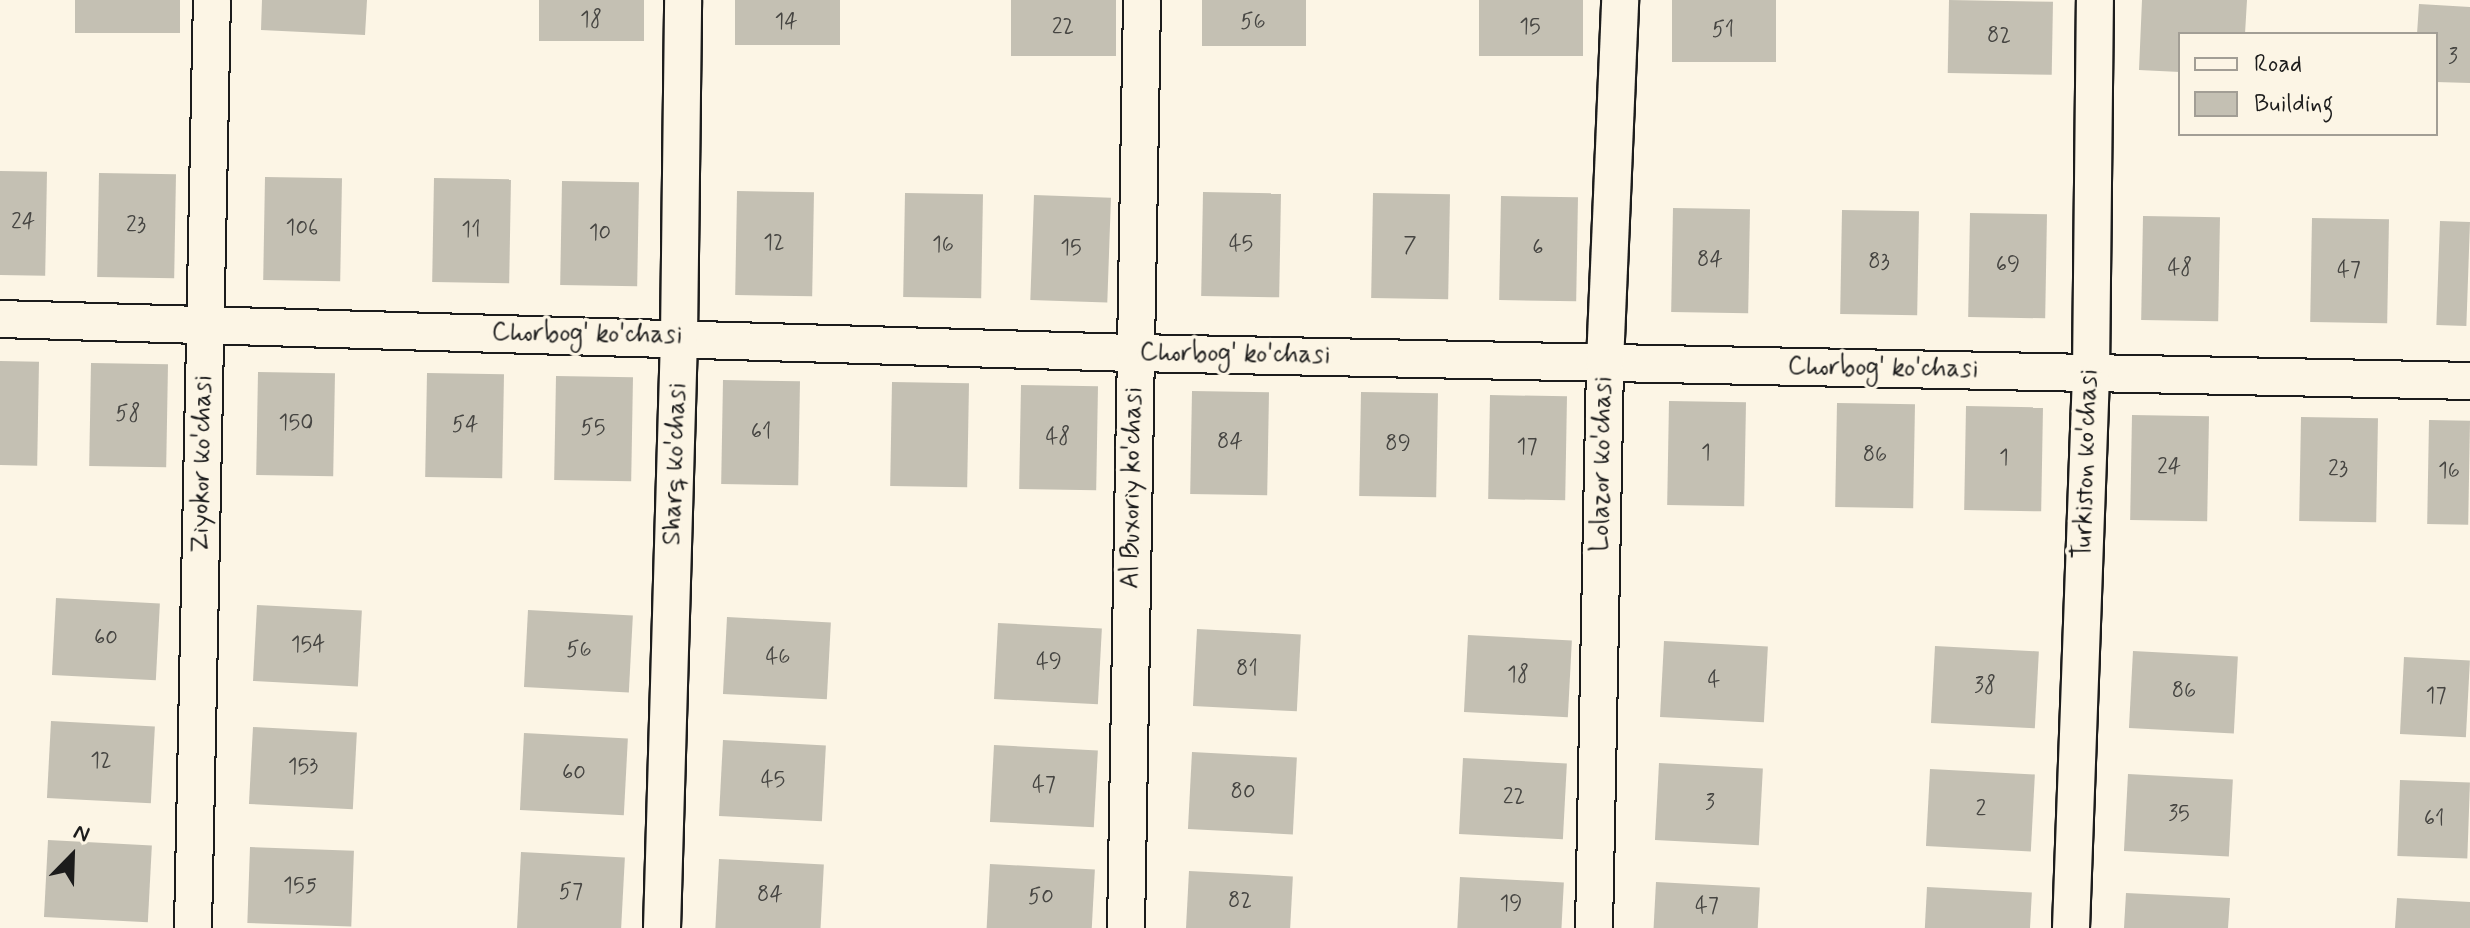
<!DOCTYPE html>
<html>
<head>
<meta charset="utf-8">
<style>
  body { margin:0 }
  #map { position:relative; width:2470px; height:928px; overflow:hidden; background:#fcf5e5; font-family:Mynerve,sans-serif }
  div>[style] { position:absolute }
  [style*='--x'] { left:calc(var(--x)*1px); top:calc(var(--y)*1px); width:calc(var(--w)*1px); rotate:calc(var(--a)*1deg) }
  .building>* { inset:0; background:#c4c0b3; transform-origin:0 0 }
  .roads { filter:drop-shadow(2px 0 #1c1c1c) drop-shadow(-2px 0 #1c1c1c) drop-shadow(0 2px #1c1c1c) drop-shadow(0 -2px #1c1c1c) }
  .minor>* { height:36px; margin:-18px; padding:0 18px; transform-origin:18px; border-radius:18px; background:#fcf5e5 }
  span { translate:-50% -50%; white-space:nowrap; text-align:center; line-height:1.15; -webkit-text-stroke:7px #fcf5e5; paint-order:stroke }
  .number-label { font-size:22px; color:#464542 }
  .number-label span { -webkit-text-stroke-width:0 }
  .street-label { font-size:26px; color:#1c1c1c }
  .legend { position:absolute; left:2178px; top:32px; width:260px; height:104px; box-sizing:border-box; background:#fcf5e5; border:2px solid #a29e95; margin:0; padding:10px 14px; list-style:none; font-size:24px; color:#1c1c1c }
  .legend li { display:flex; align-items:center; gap:16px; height:40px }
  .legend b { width:40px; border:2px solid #a29e95 }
  .north { position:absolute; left:32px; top:816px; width:80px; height:80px; -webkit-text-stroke:6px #fcf5e5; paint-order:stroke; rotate:23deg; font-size:22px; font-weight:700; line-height:32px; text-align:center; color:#1c1c1c }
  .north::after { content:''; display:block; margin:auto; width:28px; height:36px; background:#1c1c1c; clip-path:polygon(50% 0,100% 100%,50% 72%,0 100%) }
</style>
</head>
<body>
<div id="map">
  <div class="building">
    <div style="left:75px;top:0;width:105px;height:33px"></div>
    <div style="clip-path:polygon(262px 0,367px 0,365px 35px,261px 30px)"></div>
    <div style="left:539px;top:0;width:105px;height:41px"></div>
    <div style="left:735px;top:0;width:105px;height:45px"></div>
    <div style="left:1011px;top:0;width:105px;height:56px"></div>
    <div style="left:1202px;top:0;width:104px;height:46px"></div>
    <div style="left:1479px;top:0;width:104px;height:56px"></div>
    <div style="left:1672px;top:0;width:104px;height:62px"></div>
    <div style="left:1949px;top:0;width:104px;height:73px;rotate:1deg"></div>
    <div style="clip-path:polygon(2142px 0,2247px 0,2245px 34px,2180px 34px,2180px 72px,2139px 70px)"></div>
    <div style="clip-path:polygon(2419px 4px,2470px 7px,2470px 83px,2436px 82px,2436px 34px,2417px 34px)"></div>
    <div style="left:0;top:171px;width:47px;height:104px;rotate:1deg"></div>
    <div style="left:99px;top:173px;width:77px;height:104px;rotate:1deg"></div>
    <div style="left:265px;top:177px;width:77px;height:103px;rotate:1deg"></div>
    <div style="left:434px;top:178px;width:77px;height:104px;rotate:1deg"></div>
    <div style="left:562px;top:181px;width:77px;height:104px;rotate:1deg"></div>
    <div style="left:737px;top:191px;width:77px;height:104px;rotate:1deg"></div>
    <div style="left:1203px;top:192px;width:78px;height:104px;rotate:1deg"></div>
    <div style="left:905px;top:193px;width:78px;height:104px;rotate:1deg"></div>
    <div style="left:1373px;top:193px;width:77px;height:105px;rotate:1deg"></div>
    <div style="left:1034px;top:195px;width:77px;height:105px;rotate:2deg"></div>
    <div style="left:1501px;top:196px;width:77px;height:104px;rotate:1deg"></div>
    <div style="left:1673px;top:208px;width:77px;height:104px;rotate:1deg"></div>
    <div style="left:1842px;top:210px;width:77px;height:104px;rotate:1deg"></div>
    <div style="left:1970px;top:213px;width:77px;height:104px;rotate:1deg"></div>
    <div style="left:2143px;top:216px;width:77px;height:104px;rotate:1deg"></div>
    <div style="left:2312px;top:218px;width:77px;height:104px;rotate:1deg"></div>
    <div style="left:2440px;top:221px;width:30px;height:104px;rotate:2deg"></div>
    <div style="left:0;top:361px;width:39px;height:104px;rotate:1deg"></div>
    <div style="left:91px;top:363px;width:77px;height:103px;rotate:1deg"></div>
    <div style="left:258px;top:372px;width:77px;height:103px;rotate:1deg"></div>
    <div style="left:427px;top:373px;width:77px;height:104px;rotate:1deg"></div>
    <div style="left:556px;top:376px;width:77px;height:104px;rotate:1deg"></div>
    <div style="left:723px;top:380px;width:77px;height:104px;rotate:1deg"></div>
    <div style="left:892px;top:382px;width:77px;height:104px;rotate:1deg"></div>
    <div style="left:1021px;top:385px;width:77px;height:104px;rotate:1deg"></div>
    <div style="left:1192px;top:391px;width:77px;height:103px;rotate:1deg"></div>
    <div style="left:1361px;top:392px;width:77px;height:104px;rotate:1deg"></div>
    <div style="left:1490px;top:395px;width:77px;height:104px;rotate:1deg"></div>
    <div style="left:1669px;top:401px;width:77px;height:104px;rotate:1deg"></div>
    <div style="left:1837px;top:403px;width:78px;height:104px;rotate:1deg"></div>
    <div style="left:1966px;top:406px;width:77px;height:104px;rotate:1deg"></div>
    <div style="left:2132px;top:415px;width:77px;height:105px;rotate:1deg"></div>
    <div style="left:2301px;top:417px;width:77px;height:104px;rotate:1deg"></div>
    <div style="left:2429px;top:420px;width:41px;height:104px;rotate:1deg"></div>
    <div style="left:56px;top:598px;width:104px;height:77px;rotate:3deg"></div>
    <div style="left:257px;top:605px;width:105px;height:76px;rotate:3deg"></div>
    <div style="left:528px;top:610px;width:105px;height:77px;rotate:3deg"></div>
    <div style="left:727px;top:617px;width:104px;height:77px;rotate:3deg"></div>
    <div style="left:998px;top:623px;width:104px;height:76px;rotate:3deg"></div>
    <div style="left:1197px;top:629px;width:104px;height:77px;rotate:3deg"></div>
    <div style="left:1468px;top:635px;width:104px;height:77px;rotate:3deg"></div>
    <div style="left:1664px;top:641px;width:104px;height:76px;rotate:3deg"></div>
    <div style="left:1935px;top:646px;width:104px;height:77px;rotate:3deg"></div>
    <div style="left:2133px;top:651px;width:105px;height:77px;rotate:3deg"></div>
    <div style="left:2404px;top:657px;width:66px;height:77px;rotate:3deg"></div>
    <div style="left:51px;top:721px;width:104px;height:77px;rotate:3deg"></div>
    <div style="left:253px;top:727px;width:104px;height:77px;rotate:3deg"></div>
    <div style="left:524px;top:733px;width:104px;height:77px;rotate:3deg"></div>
    <div style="left:723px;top:740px;width:103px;height:76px;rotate:3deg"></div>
    <div style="left:994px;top:745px;width:104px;height:77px;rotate:3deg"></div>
    <div style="left:1192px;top:752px;width:105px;height:77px;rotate:3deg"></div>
    <div style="left:1463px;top:758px;width:104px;height:76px;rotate:3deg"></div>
    <div style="left:1659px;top:763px;width:104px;height:77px;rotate:3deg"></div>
    <div style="left:1930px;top:769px;width:105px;height:77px;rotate:3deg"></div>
    <div style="left:2128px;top:774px;width:105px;height:77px;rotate:3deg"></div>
    <div style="left:2400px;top:780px;width:70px;height:76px;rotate:2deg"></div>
    <div style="left:48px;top:840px;width:104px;height:77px;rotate:3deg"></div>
    <div style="left:250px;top:847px;width:104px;height:76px;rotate:2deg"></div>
    <div style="left:521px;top:852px;width:104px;height:76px;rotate:3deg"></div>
    <div style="left:719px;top:859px;width:105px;height:69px;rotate:3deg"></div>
    <div style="left:990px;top:864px;width:105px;height:64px;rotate:3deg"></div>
    <div style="left:1189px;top:871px;width:104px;height:57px;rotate:3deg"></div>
    <div style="left:1460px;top:877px;width:104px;height:51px;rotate:3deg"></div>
    <div style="left:1656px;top:882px;width:104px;height:46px;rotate:3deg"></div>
    <div style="left:1927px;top:887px;width:105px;height:41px;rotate:3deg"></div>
    <div style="clip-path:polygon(2126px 893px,2230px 898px,2228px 928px,2124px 928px)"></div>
    <div style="clip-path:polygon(2397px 898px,2470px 902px,2470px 928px,2395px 928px)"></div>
  </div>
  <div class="roads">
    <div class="minor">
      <div style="--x:0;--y:319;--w:1136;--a:1.72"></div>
      <div style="--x:1135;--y:353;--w:1335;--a:1.2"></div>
      <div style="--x:193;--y:928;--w:928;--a:-88.83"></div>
      <div style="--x:662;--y:928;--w:590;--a:-88.35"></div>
      <div style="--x:679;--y:338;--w:338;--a:-89.3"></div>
      <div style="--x:1126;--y:928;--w:928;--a:-89.01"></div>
      <div style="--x:1594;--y:928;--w:565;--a:-88.88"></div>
      <div style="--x:1605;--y:363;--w:363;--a:-87.6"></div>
      <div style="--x:2071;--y:928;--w:554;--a:-87.93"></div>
      <div style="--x:2091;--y:374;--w:374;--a:-89.4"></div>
    </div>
  </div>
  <div class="number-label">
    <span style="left:591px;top:21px">18</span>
    <span style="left:786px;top:23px">14</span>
    <span style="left:1253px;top:23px">56</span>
    <span style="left:1063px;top:28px">22</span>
    <span style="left:1530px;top:28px">15</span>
    <span style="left:1723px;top:31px">51</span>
    <span style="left:1999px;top:37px">82</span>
    <span style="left:2453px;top:58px">3</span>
    <span style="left:23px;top:223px">24</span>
    <span style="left:136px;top:226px">23</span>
    <span style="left:302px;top:229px">106</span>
    <span style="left:471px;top:231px">11</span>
    <span style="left:600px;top:234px">10</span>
    <span style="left:774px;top:244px">12</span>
    <span style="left:1241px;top:245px">45</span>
    <span style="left:943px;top:246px">16</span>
    <span style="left:1410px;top:247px">7</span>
    <span style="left:1071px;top:249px">15</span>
    <span style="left:1538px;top:249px">6</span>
    <span style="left:1710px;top:261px">84</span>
    <span style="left:1879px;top:263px">83</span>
    <span style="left:2008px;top:266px">69</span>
    <span style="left:2180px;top:269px">48</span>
    <span style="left:2349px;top:271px">47</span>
    <span style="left:128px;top:415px">58</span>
    <span style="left:296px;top:424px">150</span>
    <span style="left:465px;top:426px">54</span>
    <span style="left:593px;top:429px">55</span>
    <span style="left:761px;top:433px">61</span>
    <span style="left:1058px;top:438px">48</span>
    <span style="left:1230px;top:443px">84</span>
    <span style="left:1398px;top:445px">89</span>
    <span style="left:1527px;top:448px">17</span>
    <span style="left:1706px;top:454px">1</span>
    <span style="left:1875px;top:456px">86</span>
    <span style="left:2004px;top:459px">1</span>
    <span style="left:2169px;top:468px">24</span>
    <span style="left:2338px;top:470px">23</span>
    <span style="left:2449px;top:472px">16</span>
    <span style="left:106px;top:639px">60</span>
    <span style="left:308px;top:646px">154</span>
    <span style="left:579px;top:651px">56</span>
    <span style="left:778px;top:658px">46</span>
    <span style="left:1049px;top:663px">49</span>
    <span style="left:1247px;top:670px">81</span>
    <span style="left:1518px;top:676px">18</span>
    <span style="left:1714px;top:681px">4</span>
    <span style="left:1985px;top:687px">38</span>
    <span style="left:2184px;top:692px">86</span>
    <span style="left:2436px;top:697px">17</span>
    <span style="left:101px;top:762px">12</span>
    <span style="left:303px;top:768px">153</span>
    <span style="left:574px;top:774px">60</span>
    <span style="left:773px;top:781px">45</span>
    <span style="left:1044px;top:786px">47</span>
    <span style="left:1243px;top:793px">80</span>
    <span style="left:1514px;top:798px">22</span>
    <span style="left:1710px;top:804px">3</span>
    <span style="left:1981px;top:810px">2</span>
    <span style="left:2179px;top:815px">35</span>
    <span style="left:2434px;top:820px">61</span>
    <span style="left:300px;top:887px">155</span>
    <span style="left:571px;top:893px">57</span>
    <span style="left:770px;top:896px">84</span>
    <span style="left:1041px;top:898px">50</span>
    <span style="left:1240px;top:902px">82</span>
    <span style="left:1511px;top:905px">19</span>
    <span style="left:1707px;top:907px">47</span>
  </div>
  <div class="street-label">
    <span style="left:587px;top:335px;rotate:1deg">Chorbog' ko'chasi</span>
    <span style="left:1235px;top:355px;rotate:1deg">Chorbog' ko'chasi</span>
    <span style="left:1883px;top:369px;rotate:1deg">Chorbog' ko'chasi</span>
    <span style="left:203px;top:464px;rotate:-89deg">Ziyokor ko'chasi</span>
    <span style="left:676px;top:464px;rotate:-88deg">Sharq ko'chasi</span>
    <span style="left:1603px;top:464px;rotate:-89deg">Lolazor ko'chasi</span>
    <span style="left:2087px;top:464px;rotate:-88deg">Turkiston ko'chasi</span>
    <span style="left:1133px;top:488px;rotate:-89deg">Al Buxoriy ko'chasi</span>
  </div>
  <ul class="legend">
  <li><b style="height:10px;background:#fcf5e5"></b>Road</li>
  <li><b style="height:22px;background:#c4c0b3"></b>Building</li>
  </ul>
  <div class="north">N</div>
</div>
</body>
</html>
